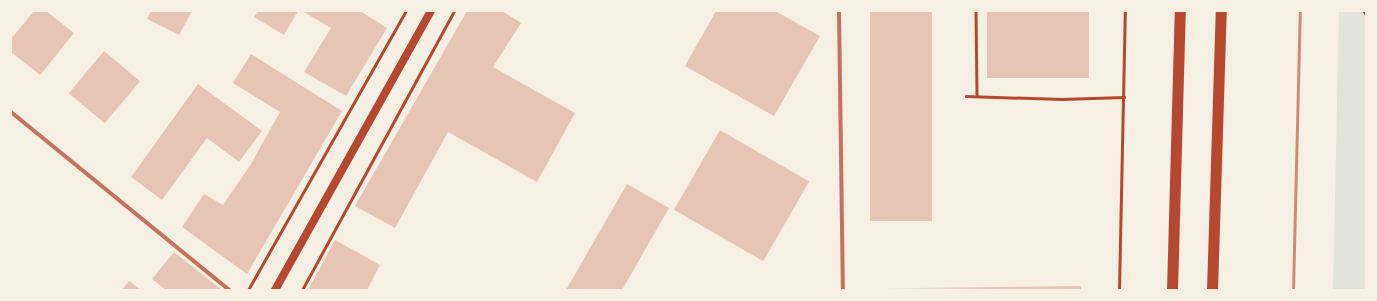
<!DOCTYPE html>
<html>
<head>
<meta charset="utf-8">
<style>
  body { margin:0 }
  #map { position:relative; width:1377px; height:301px; overflow:hidden; background:#f6efe4; font-family:"Space Grotesk",sans-serif }
  div>[style] { position:absolute }
  [style*='--x'] { left:calc(var(--x)*1px); top:calc(var(--y)*1px); width:calc(var(--w)*1px); rotate:calc(var(--a)*1deg) }
  .green>* { inset:0; background:#e2e4dc }
  .building>* { inset:0; background:#e6c5b7; transform-origin:0 0 }
  .path>* { height:2.5px; margin:-1.25px; padding:0 1.25px; transform-origin:1.25px; border-radius:1.25px; background:#b5482f }
  .minor>* { height:4px; margin:-2px; padding:0 2px; transform-origin:2px; border-radius:2px; background:#c5725c }
  .secondary>* { height:8px; margin:-4px; padding:0 4px; transform-origin:4px; border-radius:4px; background:#b5482f }
  .trunk>* { height:11px; margin:-5.5px; padding:0 5.5px; transform-origin:5.5px; border-radius:5.5px; background:#b5482f }
  .rail>* { height:3px; margin:-1.5px; padding:0 1.5px; transform-origin:1.5px; border-radius:1.5px; background:#cf8b77 }
  span { translate:-50% -50%; white-space:nowrap; text-align:center; line-height:1.15; -webkit-text-stroke:3px #f6efe4; paint-order:stroke }
  .frame { position:absolute; inset:0; border:12px solid #f6efe4; pointer-events:none }
</style>
</head>
<body>
<div id="map">
  <div class="green">
    <div style="clip-path:polygon(1339px 11px,1366px 11px,1366px 290px,1333px 290px)"></div>
  </div>
  <div class="building">
    <div style="clip-path:polygon(34px 11px,46px 11px,74px 33px,40px 75px,11px 52px,11px 39px)"></div>
    <div style="clip-path:polygon(151px 11px,192px 11px,179px 35px,147px 19px)"></div>
    <div style="clip-path:polygon(258px 11px,298px 11px,284px 35px,254px 17px)"></div>
    <div style="clip-path:polygon(302px 11px,360px 11px,387px 28px,346px 96px,304px 72px,331px 28px)"></div>
    <div style="clip-path:polygon(467px 11px,502px 11px,521px 23px,493px 67px,575px 113px,537px 182px,448px 132px,395px 228px,355px 206px)"></div>
    <div style="clip-path:polygon(716px 11px,775px 11px,820px 36px,774px 116px,685px 66px)"></div>
    <div style="left:870px;top:11px;width:62px;height:210px"></div>
    <div style="left:987px;top:11px;width:102px;height:67px"></div>
    <div style="left:104px;top:51px;width:47px;height:55px;rotate:40deg"></div>
    <div style="clip-path:polygon(251px 54px,342px 111px,247px 274px,182px 227px,204px 194px,223px 205px,251px 164px,280px 112px,233px 83px)"></div>
    <div style="clip-path:polygon(198px 84px,262px 131px,239px 162px,207px 138px,162px 200px,131px 177px)"></div>
    <div style="left:720px;top:130px;width:103px;height:92px;rotate:30deg"></div>
    <div style="clip-path:polygon(627px 184px,669px 208px,622px 290px,566px 290px)"></div>
    <div style="clip-path:polygon(335px 240px,380px 265px,367px 290px,308px 290px)"></div>
    <div style="clip-path:polygon(174px 252px,222px 290px,166px 290px,152px 279px)"></div>
    <div style="clip-path:polygon(129px 281px,141px 290px,122px 290px)"></div>
    <div style="clip-path:polygon(1081px 286px,1081px 290px,881px 288px,920px 288px)"></div>
  </div>
  <div class="path">
    <div style="--x:976;--y:11;--w:84;--a:89.3"></div>
    <div style="--x:1364;--y:11;--w:4;--a:56"></div>
    <div style="--x:966;--y:96;--w:96;--a:1.8"></div>
    <div style="--x:1062;--y:99;--w:62;--a:-1.8"></div>
    <div style="--x:248;--y:290;--w:321;--a:-60.5"></div>
    <div style="--x:302;--y:290;--w:318;--a:-61.4"></div>
    <div style="--x:1119;--y:290;--w:279;--a:-88.8"></div>
  </div>
  <div class="minor">
    <div style="--x:839;--y:11;--w:279;--a:89.2"></div>
    <div style="--x:11;--y:112;--w:281;--a:39.2"></div>
  </div>
  <div class="secondary">
    <div style="--x:275;--y:290;--w:320;--a:-60.8"></div>
  </div>
  <div class="trunk">
    <div style="--x:1172;--y:290;--w:279;--a:-88.4"></div>
    <div style="--x:1212;--y:290;--w:279;--a:-88.2"></div>
  </div>
  <div class="rail">
    <div style="--x:1293;--y:290;--w:279;--a:-88.6"></div>
  </div>
  <div class="frame"></div>
</div>
</body>
</html>
